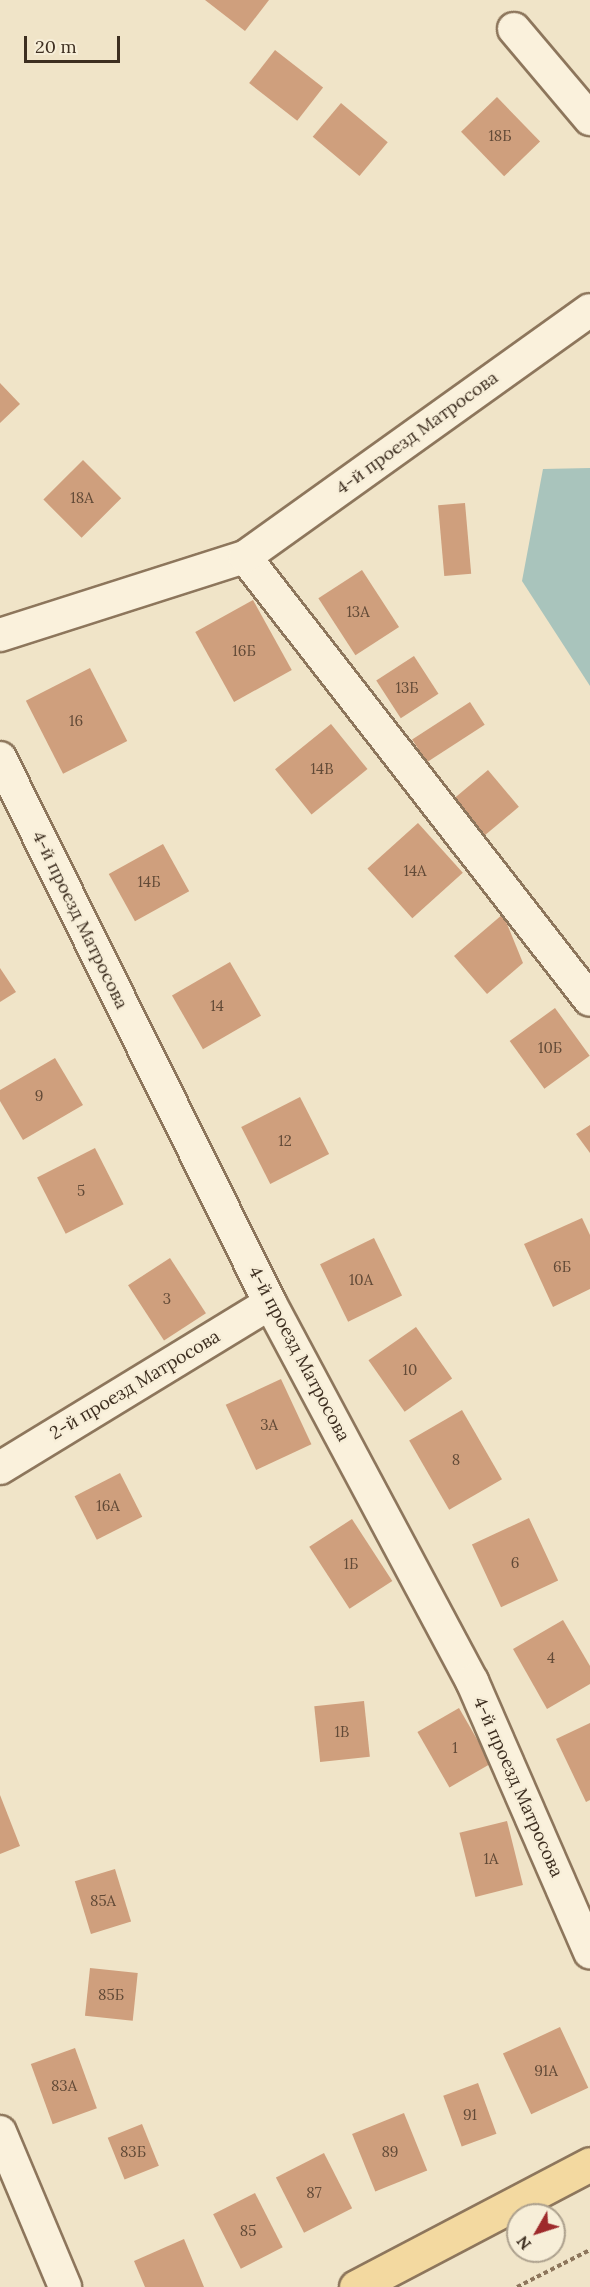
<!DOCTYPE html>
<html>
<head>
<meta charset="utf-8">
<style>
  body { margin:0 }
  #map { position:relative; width:590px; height:2287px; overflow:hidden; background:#f0e4c8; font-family:Lora,serif }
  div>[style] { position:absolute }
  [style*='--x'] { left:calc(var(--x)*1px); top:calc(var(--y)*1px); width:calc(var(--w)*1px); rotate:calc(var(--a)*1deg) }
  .water>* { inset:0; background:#a9c4bc }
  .building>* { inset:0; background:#cf9f7d; transform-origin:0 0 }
  .path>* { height:4px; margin-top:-2px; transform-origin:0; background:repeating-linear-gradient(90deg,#8d765c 0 4.5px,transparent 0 7.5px) }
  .roads { filter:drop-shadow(2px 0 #8d765c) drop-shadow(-2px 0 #8d765c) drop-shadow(0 2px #8d765c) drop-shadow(0 -2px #8d765c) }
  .minor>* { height:32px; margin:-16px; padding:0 16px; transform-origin:16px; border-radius:16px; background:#faf1dc }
  .major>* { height:33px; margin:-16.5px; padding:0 16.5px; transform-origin:16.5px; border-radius:16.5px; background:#f3d9a0 }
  span { translate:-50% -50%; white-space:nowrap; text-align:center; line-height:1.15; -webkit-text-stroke:4.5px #f7eed8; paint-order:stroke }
  .number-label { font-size:15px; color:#624a37 }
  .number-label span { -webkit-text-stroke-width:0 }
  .street-label { font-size:18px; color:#3d2e20 }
  .north { position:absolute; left:506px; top:2203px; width:60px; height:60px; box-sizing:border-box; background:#f7eed8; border:2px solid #ada18e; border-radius:50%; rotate:231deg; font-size:16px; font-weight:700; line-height:24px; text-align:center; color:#3d2e20 }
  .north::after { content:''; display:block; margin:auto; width:21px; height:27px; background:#9e2a2b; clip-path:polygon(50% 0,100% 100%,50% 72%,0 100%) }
  .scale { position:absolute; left:24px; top:36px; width:96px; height:27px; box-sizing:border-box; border:3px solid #3d2e20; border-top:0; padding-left:8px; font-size:18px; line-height:21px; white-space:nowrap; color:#3d2e20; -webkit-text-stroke:4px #f7eed8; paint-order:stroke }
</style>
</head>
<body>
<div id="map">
  <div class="water">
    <div style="clip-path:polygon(590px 468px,590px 686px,522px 581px,543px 469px)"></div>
  </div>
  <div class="building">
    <div style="clip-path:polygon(205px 0,269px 0,245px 31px)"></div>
    <div style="left:275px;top:50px;width:61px;height:42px;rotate:38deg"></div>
    <div style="left:497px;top:97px;width:62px;height:50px;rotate:46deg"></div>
    <div style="left:341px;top:103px;width:61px;height:44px;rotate:40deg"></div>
    <div style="clip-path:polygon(0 383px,20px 404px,0 423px)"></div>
    <div style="left:83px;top:460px;width:54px;height:56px;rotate:45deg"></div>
    <div style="left:465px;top:503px;width:71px;height:27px;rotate:85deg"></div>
    <div style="left:362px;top:570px;width:68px;height:52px;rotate:57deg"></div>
    <div style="left:253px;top:600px;width:80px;height:66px;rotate:61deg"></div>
    <div style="left:414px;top:656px;width:45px;height:45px;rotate:57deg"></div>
    <div style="left:90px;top:668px;width:82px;height:72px;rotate:63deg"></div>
    <div style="left:470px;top:702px;width:27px;height:69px;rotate:57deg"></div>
    <div style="left:331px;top:724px;width:58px;height:72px;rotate:51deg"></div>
    <div style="left:488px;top:770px;width:48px;height:44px;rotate:50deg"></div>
    <div style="left:418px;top:823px;width:67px;height:68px;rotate:48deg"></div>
    <div style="left:163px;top:844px;width:54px;height:62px;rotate:61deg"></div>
    <div style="clip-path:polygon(503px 914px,523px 963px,487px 994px,454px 956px)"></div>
    <div style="left:230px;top:962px;width:62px;height:67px;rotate:60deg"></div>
    <div style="clip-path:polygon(0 968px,16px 992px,0 1002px)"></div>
    <div style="left:555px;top:1008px;width:59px;height:56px;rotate:54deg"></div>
    <div style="clip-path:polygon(55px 1058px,83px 1105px,23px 1140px,0 1101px,0 1090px)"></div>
    <div style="left:300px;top:1097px;width:64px;height:66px;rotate:63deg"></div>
    <div style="clip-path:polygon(590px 1125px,590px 1153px,576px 1134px)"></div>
    <div style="left:95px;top:1148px;width:63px;height:65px;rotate:63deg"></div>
    <div style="clip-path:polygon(582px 1218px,590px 1235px,590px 1289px,553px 1307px,524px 1244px)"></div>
    <div style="left:374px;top:1238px;width:64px;height:60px;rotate:64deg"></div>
    <div style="left:170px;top:1258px;width:66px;height:50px;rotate:57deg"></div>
    <div style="left:416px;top:1327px;width:63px;height:58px;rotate:55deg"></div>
    <div style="left:281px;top:1379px;width:72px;height:61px;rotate:65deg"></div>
    <div style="left:462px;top:1410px;width:80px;height:61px;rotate:60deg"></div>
    <div style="left:120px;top:1473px;width:49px;height:51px;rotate:63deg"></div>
    <div style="left:529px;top:1518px;width:69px;height:63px;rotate:65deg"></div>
    <div style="left:352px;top:1519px;width:74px;height:51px;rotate:57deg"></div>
    <div style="clip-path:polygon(563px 1620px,590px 1666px,590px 1684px,547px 1709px,513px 1649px)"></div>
    <div style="left:364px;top:1701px;width:56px;height:50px;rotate:84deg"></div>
    <div style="left:459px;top:1708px;width:64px;height:48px;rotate:60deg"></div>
    <div style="clip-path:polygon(590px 1723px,590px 1800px,586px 1802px,556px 1739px)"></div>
    <div style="clip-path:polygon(0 1795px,20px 1846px,0 1854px)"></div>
    <div style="left:507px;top:1821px;width:66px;height:49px;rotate:76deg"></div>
    <div style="left:115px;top:1869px;width:55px;height:42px;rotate:73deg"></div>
    <div style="left:90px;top:1968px;width:48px;height:48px;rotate:6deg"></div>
    <div style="left:560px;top:2027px;width:67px;height:63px;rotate:65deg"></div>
    <div style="left:75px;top:2048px;width:64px;height:47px;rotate:70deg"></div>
    <div style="left:478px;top:2083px;width:54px;height:37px;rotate:70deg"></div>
    <div style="left:404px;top:2113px;width:62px;height:56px;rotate:68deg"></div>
    <div style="left:142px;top:2124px;width:45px;height:37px;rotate:68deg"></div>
    <div style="left:324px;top:2153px;width:62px;height:54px;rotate:63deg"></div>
    <div style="left:255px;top:2193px;width:61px;height:47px;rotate:63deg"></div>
    <div style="clip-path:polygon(184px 2239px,204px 2287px,145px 2287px,134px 2261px)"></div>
  </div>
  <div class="path">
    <div style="--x:517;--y:2287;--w:82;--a:-26.9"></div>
  </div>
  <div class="roads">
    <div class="minor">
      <div style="--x:514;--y:29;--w:118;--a:49.8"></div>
      <div style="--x:245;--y:557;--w:561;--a:52.09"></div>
      <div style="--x:0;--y:635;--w:257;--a:-17.7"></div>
      <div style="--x:245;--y:557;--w:424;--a:-35.6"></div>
      <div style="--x:0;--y:758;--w:608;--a:63.65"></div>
      <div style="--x:270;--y:1303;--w:429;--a:61.9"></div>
      <div style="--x:472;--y:1681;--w:296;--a:66.5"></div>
      <div style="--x:0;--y:1468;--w:316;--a:-31.4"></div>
      <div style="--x:0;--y:2132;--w:168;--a:67.2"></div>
    </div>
    <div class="major">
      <div style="--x:356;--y:2287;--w:264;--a:-27.7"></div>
    </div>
  </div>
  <div class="number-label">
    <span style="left:500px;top:136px">18Б</span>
    <span style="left:82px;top:498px">18А</span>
    <span style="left:358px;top:612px">13А</span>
    <span style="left:244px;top:651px">16Б</span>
    <span style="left:407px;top:688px">13Б</span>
    <span style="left:76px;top:721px">16</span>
    <span style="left:322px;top:769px">14В</span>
    <span style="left:415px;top:871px">14А</span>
    <span style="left:149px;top:882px">14Б</span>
    <span style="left:217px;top:1006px">14</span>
    <span style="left:550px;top:1048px">10Б</span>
    <span style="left:39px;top:1096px">9</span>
    <span style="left:285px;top:1141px">12</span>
    <span style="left:81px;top:1191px">5</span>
    <span style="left:562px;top:1267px">6Б</span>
    <span style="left:361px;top:1280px">10А</span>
    <span style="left:167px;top:1299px">3</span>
    <span style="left:410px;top:1370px">10</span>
    <span style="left:269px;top:1425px">3А</span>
    <span style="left:456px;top:1460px">8</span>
    <span style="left:108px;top:1506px">16А</span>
    <span style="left:515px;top:1563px">6</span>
    <span style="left:351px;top:1564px">1Б</span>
    <span style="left:551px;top:1658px">4</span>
    <span style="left:342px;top:1732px">1В</span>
    <span style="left:455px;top:1748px">1</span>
    <span style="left:491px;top:1859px">1А</span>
    <span style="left:103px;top:1901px">85А</span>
    <span style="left:111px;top:1995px">85Б</span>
    <span style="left:546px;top:2071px">91А</span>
    <span style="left:64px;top:2086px">83А</span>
    <span style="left:470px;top:2115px">91</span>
    <span style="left:133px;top:2152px">83Б</span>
    <span style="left:390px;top:2152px">89</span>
    <span style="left:314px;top:2193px">87</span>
    <span style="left:248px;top:2231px">85</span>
  </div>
  <div class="street-label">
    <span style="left:417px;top:433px;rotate:-36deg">4-й проезд Матросова</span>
    <span style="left:80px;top:920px;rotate:64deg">4-й проезд Матросова</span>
    <span style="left:299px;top:1354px;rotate:62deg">4-й проезд Матросова</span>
    <span style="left:135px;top:1385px;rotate:-31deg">2-й проезд Матросова</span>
    <span style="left:518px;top:1787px;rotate:66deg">4-й проезд Матросова</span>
  </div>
  <div class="north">N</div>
  <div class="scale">20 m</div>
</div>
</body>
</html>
